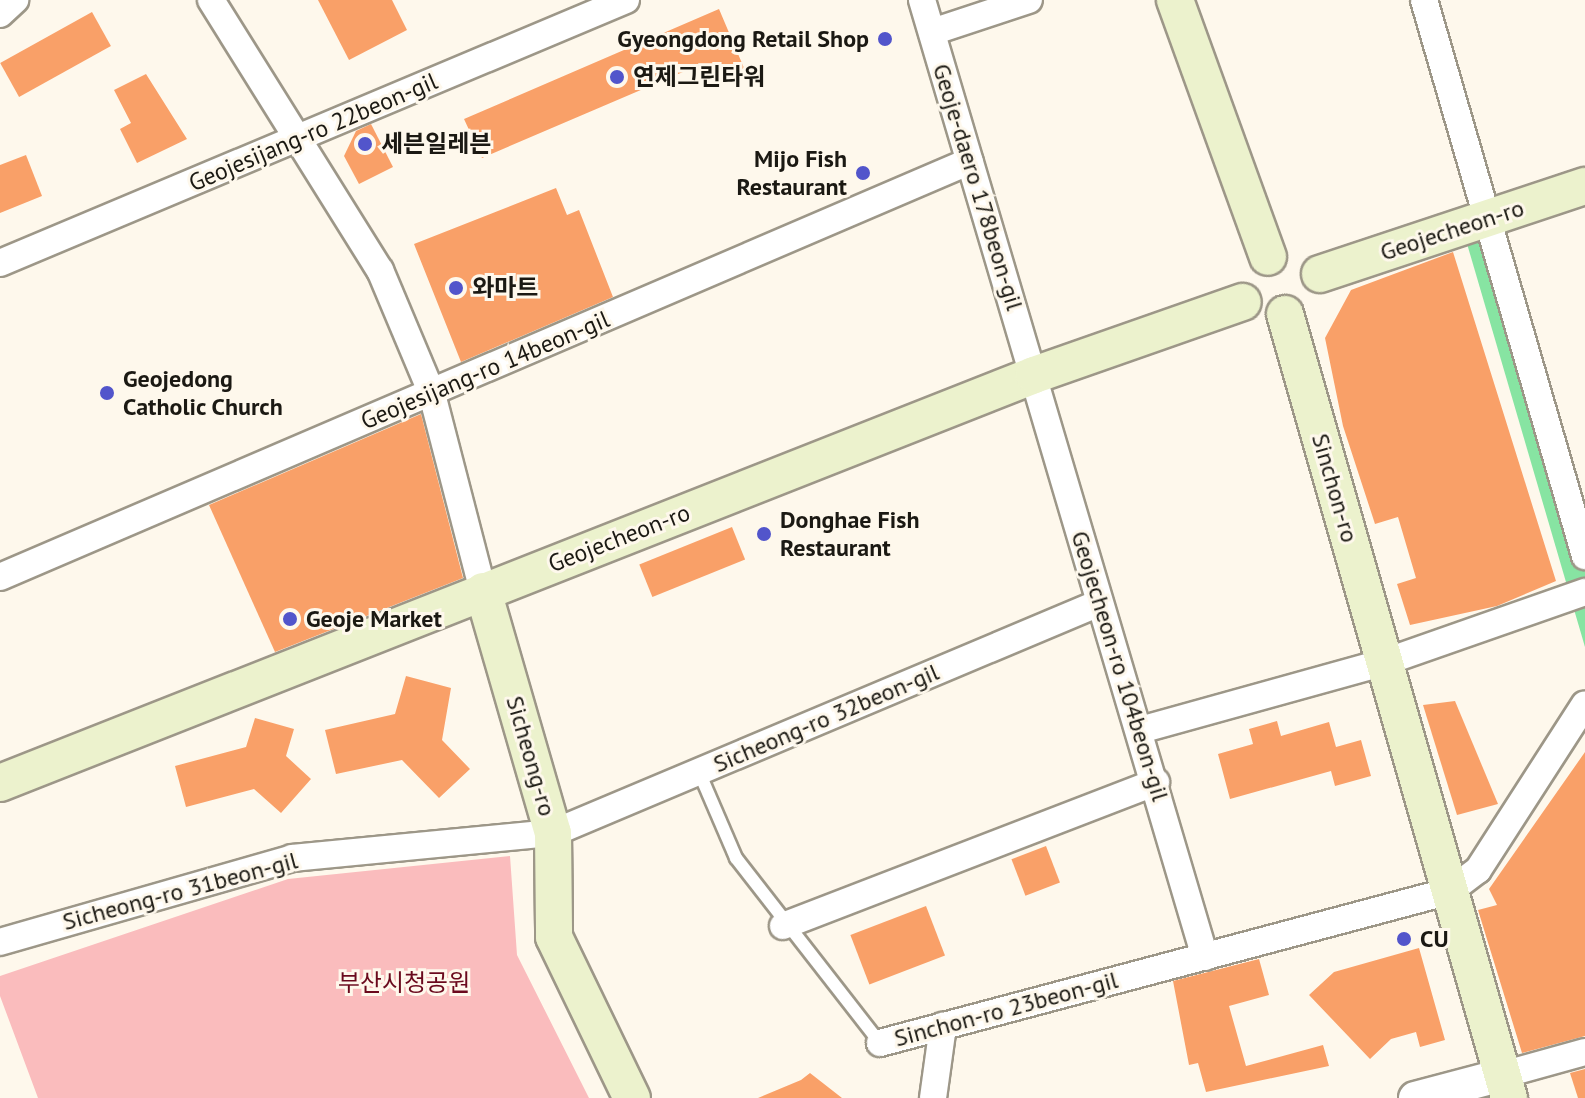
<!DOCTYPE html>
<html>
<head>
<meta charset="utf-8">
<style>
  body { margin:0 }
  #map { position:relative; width:1585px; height:1098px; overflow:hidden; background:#fef8ec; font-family:"PT Sans","Noto Sans KR",sans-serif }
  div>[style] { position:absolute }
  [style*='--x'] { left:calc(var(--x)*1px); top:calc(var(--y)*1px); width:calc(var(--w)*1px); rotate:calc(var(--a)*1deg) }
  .green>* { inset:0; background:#fabcbd }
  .water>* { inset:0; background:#87e4a2 }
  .building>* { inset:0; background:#f9a068; transform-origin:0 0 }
  .roads { filter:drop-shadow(2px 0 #9d9788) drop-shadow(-2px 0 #9d9788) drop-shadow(0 2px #9d9788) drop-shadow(0 -2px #9d9788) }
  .service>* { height:12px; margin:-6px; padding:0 6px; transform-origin:6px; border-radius:6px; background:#fff }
  .minor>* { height:26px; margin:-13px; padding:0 13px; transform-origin:13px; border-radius:13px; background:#fff }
  .tertiary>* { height:32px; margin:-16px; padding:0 16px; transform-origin:16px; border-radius:16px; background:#fff }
  .secondary>* { height:36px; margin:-18px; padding:0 18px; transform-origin:18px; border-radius:18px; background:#ecf2cd }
  .dots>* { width:22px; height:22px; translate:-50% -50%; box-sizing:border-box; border:4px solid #fef8ec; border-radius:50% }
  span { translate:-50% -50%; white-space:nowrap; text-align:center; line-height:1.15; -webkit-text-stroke:6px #fef8ec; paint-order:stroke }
  .poi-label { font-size:24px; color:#1b1913; font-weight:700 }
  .right { translate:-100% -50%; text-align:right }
  .left { translate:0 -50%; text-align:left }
  .street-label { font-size:24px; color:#1b1913 }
  .park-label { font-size:24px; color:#6a091d }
</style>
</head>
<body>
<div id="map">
  <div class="green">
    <div style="clip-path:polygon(510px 856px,517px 955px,589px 1098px,38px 1098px,0 996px,0 976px,288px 879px)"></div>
  </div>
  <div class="water">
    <div style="clip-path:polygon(1495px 223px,1585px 544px,1585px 647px,1463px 230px)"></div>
  </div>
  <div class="building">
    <div style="clip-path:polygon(318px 0,392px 0,407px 30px,349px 60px)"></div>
    <div style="clip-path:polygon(719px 9px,744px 68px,706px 85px,697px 66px,482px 158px,464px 119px)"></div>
    <div style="left:92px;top:12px;width:39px;height:105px;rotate:61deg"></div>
    <div style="clip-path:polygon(146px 74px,187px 139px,137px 163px,120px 129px,131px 123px,114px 90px)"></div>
    <div style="clip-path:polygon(371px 124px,393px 167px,359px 184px,344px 156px,356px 131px)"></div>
    <div style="clip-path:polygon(26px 155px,42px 196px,0 213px,0 165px)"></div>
    <div style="clip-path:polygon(556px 188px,567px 215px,579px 210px,613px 297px,461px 362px,414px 244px)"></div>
    <div style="clip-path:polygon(1453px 252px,1556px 581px,1497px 606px,1410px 625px,1397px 584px,1416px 578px,1398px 517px,1375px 524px,1343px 426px,1325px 338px,1351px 290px)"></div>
    <div style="clip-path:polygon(421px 414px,463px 578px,275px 652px,209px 505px)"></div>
    <div style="left:732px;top:527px;width:35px;height:100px;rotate:68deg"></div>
    <div style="clip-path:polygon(406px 676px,451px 688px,442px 740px,470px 769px,439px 798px,402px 760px,336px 774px,325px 730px,395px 714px)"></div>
    <div style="clip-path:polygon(1455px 701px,1498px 804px,1457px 815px,1423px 705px)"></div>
    <div style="clip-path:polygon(255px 718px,294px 729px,286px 756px,311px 779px,281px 813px,254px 789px,186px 807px,175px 766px,246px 747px)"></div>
    <div style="clip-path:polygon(1277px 721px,1281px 736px,1329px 722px,1336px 747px,1361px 740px,1371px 776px,1335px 786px,1331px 771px,1230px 799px,1218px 754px,1253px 744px,1249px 729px)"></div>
    <div style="clip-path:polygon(1585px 752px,1585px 1036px,1522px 1053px,1478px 910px,1497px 905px,1489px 889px)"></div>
    <div style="left:1046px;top:846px;width:39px;height:37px;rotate:69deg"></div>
    <div style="left:926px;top:906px;width:53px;height:81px;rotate:69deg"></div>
    <div style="clip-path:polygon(1419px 948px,1445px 1040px,1420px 1047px,1416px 1032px,1391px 1039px,1370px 1059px,1309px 995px,1334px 972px)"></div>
    <div style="clip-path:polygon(1259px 959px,1269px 995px,1229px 1006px,1246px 1066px,1323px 1045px,1329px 1066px,1206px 1092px,1198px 1063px,1189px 1065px,1173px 981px)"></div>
    <div style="clip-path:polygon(1585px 1069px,1585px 1098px,1578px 1098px,1570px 1073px)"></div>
    <div style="clip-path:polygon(810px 1073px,842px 1098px,758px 1098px,801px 1080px)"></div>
  </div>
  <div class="roads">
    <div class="service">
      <div style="--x:699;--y:772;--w:94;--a:66.7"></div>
      <div style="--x:736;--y:858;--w:234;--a:52.1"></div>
    </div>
    <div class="minor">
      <div style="--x:211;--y:0;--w:319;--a:58"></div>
      <div style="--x:380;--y:270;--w:134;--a:67.2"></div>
      <div style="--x:432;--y:394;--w:203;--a:75.5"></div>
      <div style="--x:922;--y:0;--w:998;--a:73.53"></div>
      <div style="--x:1424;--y:0;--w:579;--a:73.85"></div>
      <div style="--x:0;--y:14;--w:21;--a:-43"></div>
      <div style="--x:932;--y:32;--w:102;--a:-18.3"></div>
      <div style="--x:0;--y:263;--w:679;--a:-22.79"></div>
      <div style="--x:0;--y:577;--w:1055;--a:-23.21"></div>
      <div style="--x:1140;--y:730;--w:254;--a:-15.5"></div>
      <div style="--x:1385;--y:662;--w:212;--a:-19.3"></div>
      <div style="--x:783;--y:926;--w:400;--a:-21.1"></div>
      <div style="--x:0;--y:942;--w:304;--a:-16"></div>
      <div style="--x:292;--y:858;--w:262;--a:-5.5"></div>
      <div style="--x:553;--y:833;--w:592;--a:-22.84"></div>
      <div style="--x:880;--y:1043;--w:590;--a:-14.93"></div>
      <div style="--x:1450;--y:891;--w:35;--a:-37"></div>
      <div style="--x:1478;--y:870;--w:197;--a:-57.2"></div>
      <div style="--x:1502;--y:1075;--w:86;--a:-15.5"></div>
      <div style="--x:933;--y:1098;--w:73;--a:-82.1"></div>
    </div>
    <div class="tertiary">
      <div style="--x:1415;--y:1098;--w:90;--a:-14.8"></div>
    </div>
    <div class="secondary">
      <div style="--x:1175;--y:0;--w:273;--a:70.1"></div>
      <div style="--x:1320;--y:274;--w:279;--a:-18.4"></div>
      <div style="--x:1285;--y:314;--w:815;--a:74.05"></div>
      <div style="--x:483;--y:591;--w:252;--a:73.9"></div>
      <div style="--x:553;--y:833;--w:104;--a:89.4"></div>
      <div style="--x:554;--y:937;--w:179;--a:64.2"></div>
      <div style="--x:0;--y:783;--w:1112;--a:-21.53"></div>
      <div style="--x:1034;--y:375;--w:221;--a:-19.3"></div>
    </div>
  </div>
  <div class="dots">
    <div style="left:885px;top:39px;background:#5255cb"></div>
    <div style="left:617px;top:77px;background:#5255cb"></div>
    <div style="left:365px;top:144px;background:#5255cb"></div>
    <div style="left:863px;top:173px;background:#5255cb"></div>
    <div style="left:456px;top:288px;background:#5255cb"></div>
    <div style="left:107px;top:393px;background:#5255cb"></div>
    <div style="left:764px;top:534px;background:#5255cb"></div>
    <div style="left:290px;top:619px;background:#5255cb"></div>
    <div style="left:1404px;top:939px;background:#5255cb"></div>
  </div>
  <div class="poi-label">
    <span class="right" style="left:869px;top:39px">Gyeongdong Retail Shop</span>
    <span class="left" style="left:633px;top:77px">연제그린타워</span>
    <span class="left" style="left:381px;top:144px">세븐일레븐</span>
    <span class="right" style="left:847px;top:173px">Mijo Fish<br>Restaurant</span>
    <span class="left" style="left:472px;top:288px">와마트</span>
    <span class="left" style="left:123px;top:393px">Geojedong<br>Catholic Church</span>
    <span class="left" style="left:780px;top:534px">Donghae Fish<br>Restaurant</span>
    <span class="left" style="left:306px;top:619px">Geoje Market</span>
    <span class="left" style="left:1420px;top:939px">CU</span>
  </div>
  <div class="street-label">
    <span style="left:313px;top:132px;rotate:-23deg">Geojesijang-ro 22beon-gil</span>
    <span style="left:978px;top:187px;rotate:73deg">Geoje-daero 178beon-gil</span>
    <span style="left:1452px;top:230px;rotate:-18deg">Geojecheon-ro</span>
    <span style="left:485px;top:370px;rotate:-23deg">Geojesijang-ro 14beon-gil</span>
    <span style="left:1335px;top:488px;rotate:74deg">Sinchon-ro</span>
    <span style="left:619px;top:538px;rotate:-21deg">Geojecheon-ro</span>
    <span style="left:1120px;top:666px;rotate:73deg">Geojecheon-ro 104beon-gil</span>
    <span style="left:826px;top:718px;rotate:-23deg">Sicheong-ro 32beon-gil</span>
    <span style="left:531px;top:756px;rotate:74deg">Sicheong-ro</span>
    <span style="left:180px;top:891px;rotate:-15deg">Sicheong-ro 31beon-gil</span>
    <span style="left:1006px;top:1009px;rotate:-15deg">Sinchon-ro 23beon-gil</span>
  </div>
  <div class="park-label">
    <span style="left:404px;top:983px">부산시청공원</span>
  </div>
</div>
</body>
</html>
